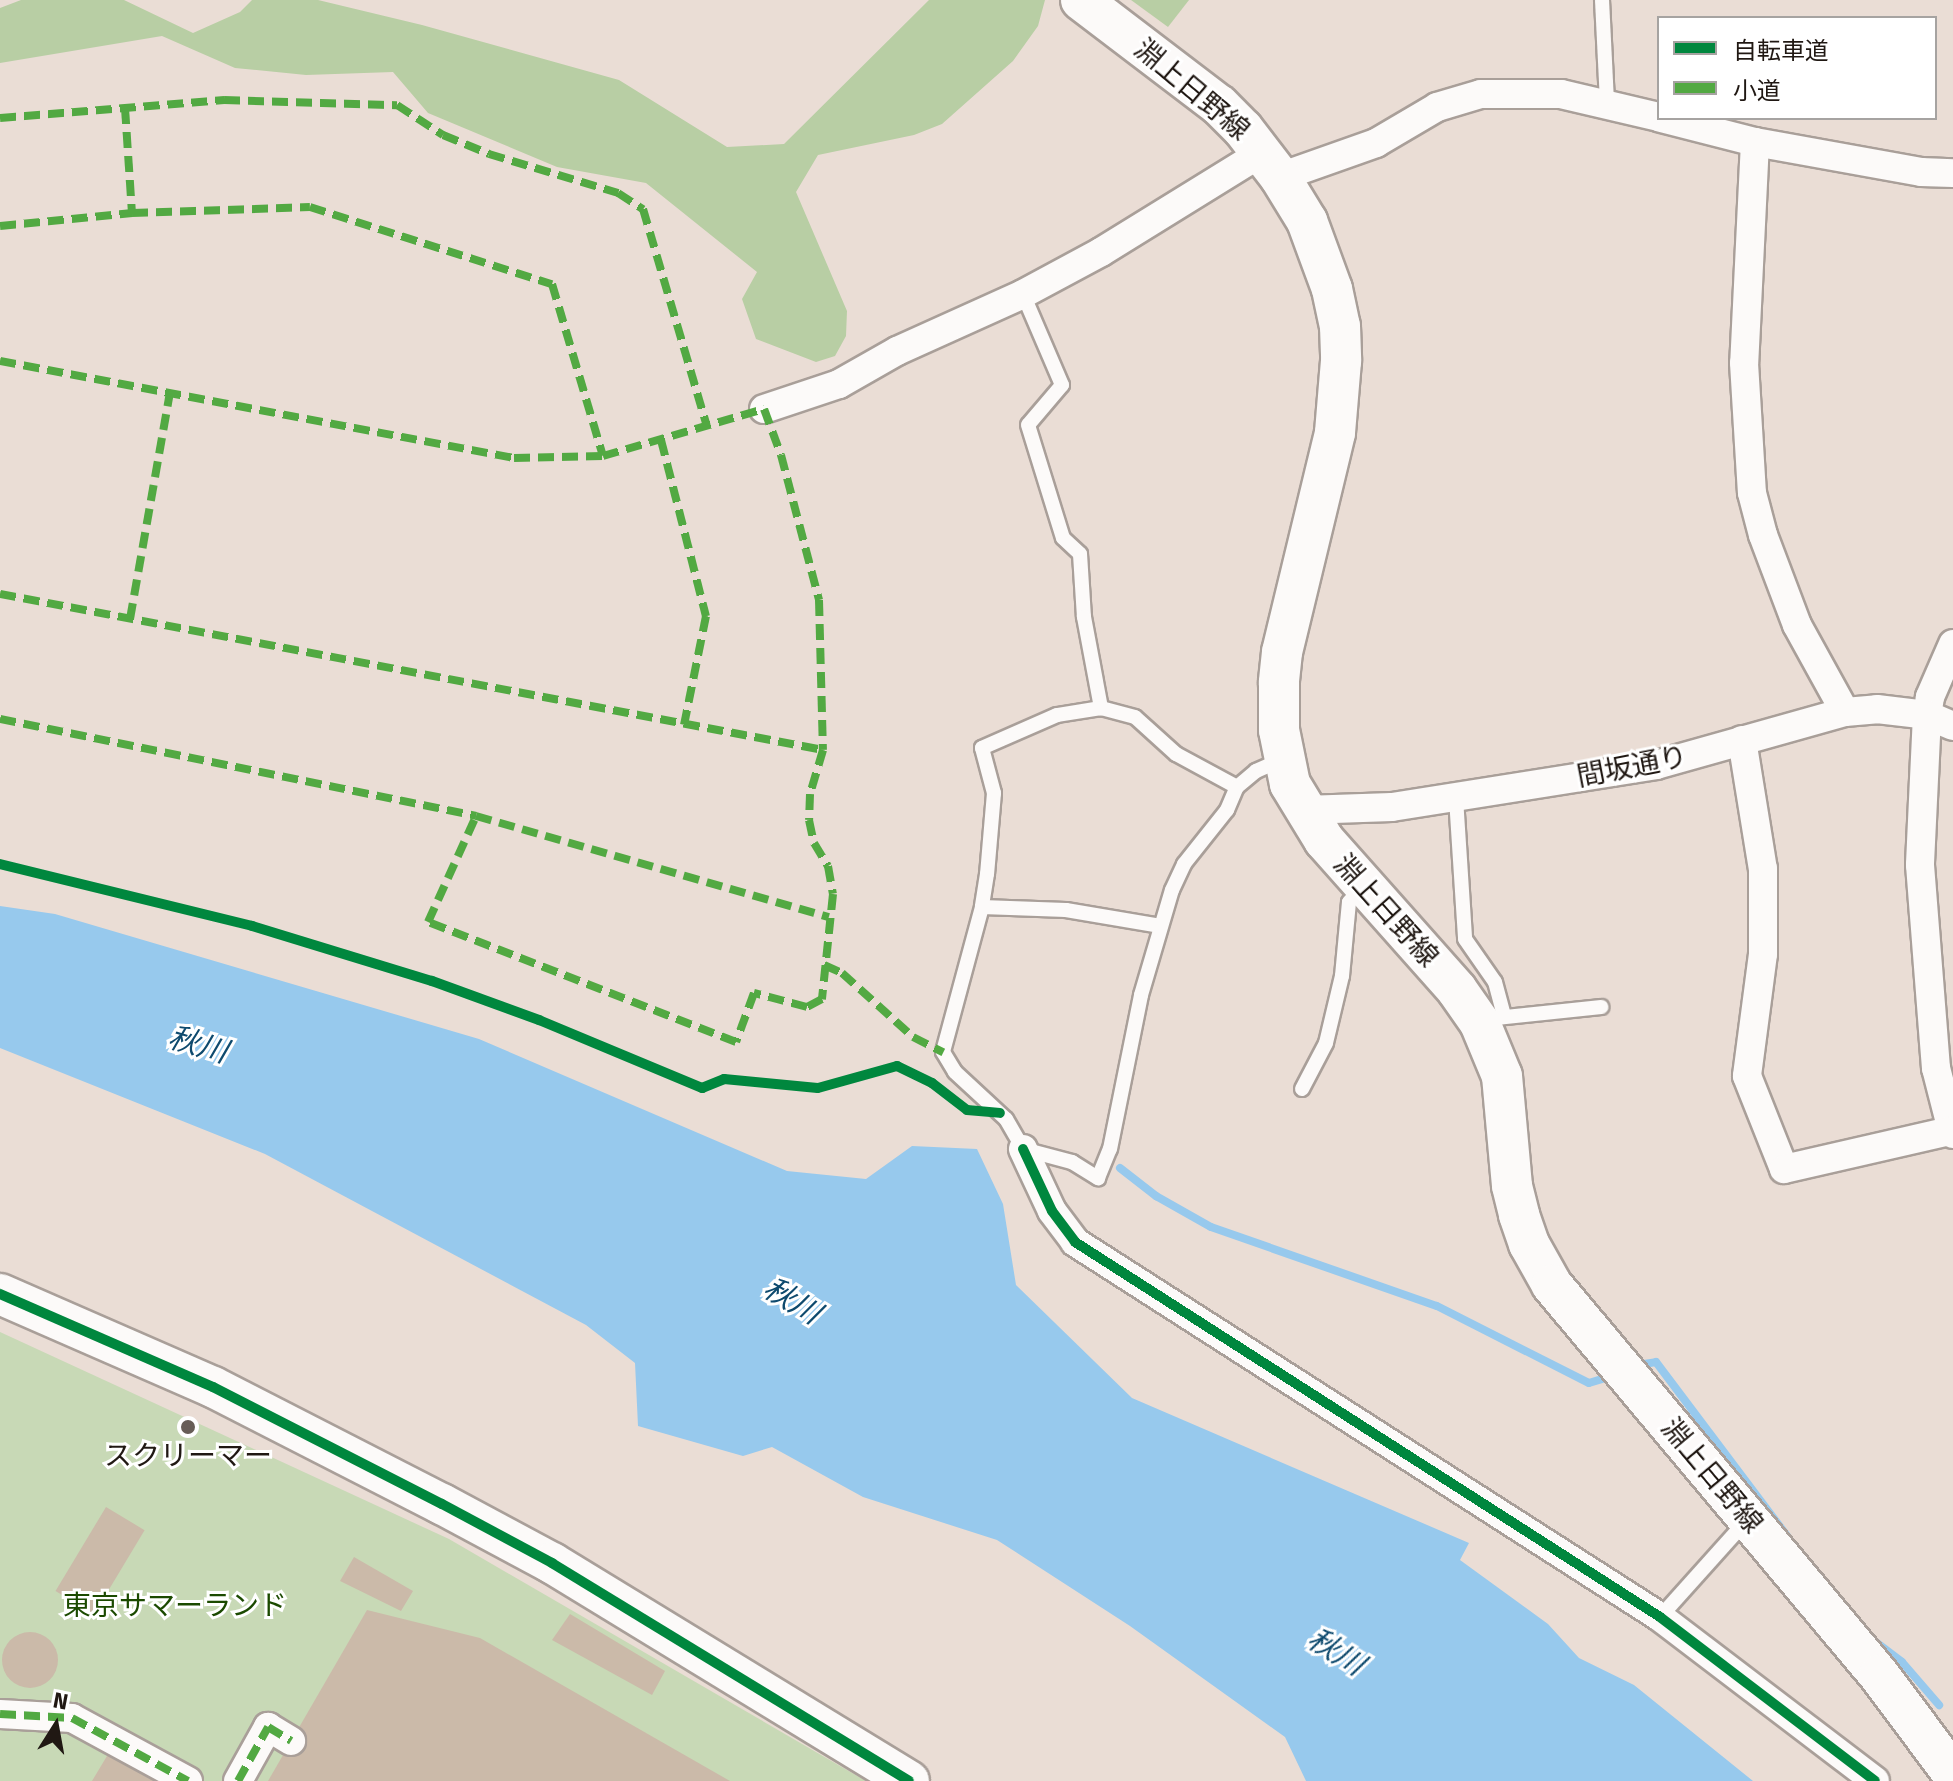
<!DOCTYPE html>
<html>
<head>
<meta charset="utf-8">
<style>
  body { margin:0 }
  #map { position:relative; width:1953px; height:1781px; overflow:hidden; background:#eaddd5; font-family:"Fira Sans","Noto Sans JP",sans-serif }
  div>[style] { position:absolute }
  [style*='--x'] { left:calc(var(--x)*1px); top:calc(var(--y)*1px); width:calc(var(--w)*1px); rotate:calc(var(--a)*1deg) }
  .green>* { inset:0; background:#c8d9b6 }
  .forest>* { inset:0; background:#b8cea4 }
  .water>* { inset:0; background:#97c9ed }
  .stream>* { height:8px; margin:-4px; padding:0 4px; transform-origin:4px; border-radius:4px; background:#97c9ed }
  .building>* { inset:0; background:#cbbaa9; transform-origin:0 0 }
  .round { border-radius:50% }
  .roads { filter:drop-shadow(2px 0 #a99f99) drop-shadow(-2px 0 #a99f99) drop-shadow(0 2px #a99f99) drop-shadow(0 -2px #a99f99) }
  .lane>* { height:14px; margin:-7px; padding:0 7px; transform-origin:7px; border-radius:7px; background:#fcfaf9 }
  .street>* { height:28px; margin:-14px; padding:0 14px; transform-origin:14px; border-radius:14px; background:#fcfaf9 }
  .secondary>* { height:40px; margin:-20px; padding:0 20px; transform-origin:20px; border-radius:20px; background:#fcfaf9 }
  .quiet>* { height:8px; margin-top:-4px; transform-origin:0; background:repeating-linear-gradient(90deg,#52a942 0 16px,transparent 0 24px) }
  .cycleway>* { height:10px; margin:-5px; padding:0 5px; transform-origin:5px; border-radius:5px; background:#00873e }
  .dots>* { width:22px; height:22px; translate:-50% -50%; box-sizing:border-box; border:4px solid #fff; border-radius:50% }
  span { translate:-50% -50%; white-space:nowrap; text-align:center; line-height:1.15; -webkit-text-stroke:6px #fff; paint-order:stroke }
  .street-label { font-size:28px; color:#201813 }
  .poi-label { font-size:28px; color:#201813 }
  .park-label { font-size:28px; color:#1b4a00 }
  .water-label { font-size:30px; color:#0e4a6e; font-style:italic }
  .legend { position:absolute; left:1657px; top:16px; width:280px; height:104px; box-sizing:border-box; background:#fff; border:2px solid #a6a3a1; margin:0; padding:10px 14px; list-style:none; font-size:24px; color:#201813 }
  .legend li { display:flex; align-items:center; gap:16px; height:40px }
  .legend b { width:40px; border:2px solid #a6a3a1 }
  .north { position:absolute; left:16px; top:1685px; width:80px; height:80px; -webkit-text-stroke:6px #fff; paint-order:stroke; rotate:11deg; font-size:22px; font-weight:700; line-height:32px; text-align:center; color:#201813 }
  .north::after { content:''; display:block; margin:auto; width:28px; height:36px; background:#201813; clip-path:polygon(50% 0,100% 100%,50% 72%,0 100%) }
</style>
</head>
<body>
<div id="map">
  <div class="green">
    <div style="clip-path:polygon(0 1332px,449px 1539px,866px 1781px,0 1781px)"></div>
  </div>
  <div class="forest">
    <div style="clip-path:polygon(21px 0,124px 0,193px 33px,240px 12px,252px 0,318px 0,422px 25px,619px 80px,727px 147px,784px 144px,929px 0,1045px 0,1038px 26px,1013px 61px,942px 124px,914px 135px,818px 155px,796px 192px,847px 311px,846px 336px,835px 356px,816px 362px,756px 339px,742px 299px,757px 272px,646px 183px,557px 167px,428px 113px,393px 72px,306px 75px,235px 68px,162px 36px,0 63px,0 8px)"></div>
    <div style="clip-path:polygon(1131px 0,1189px 0,1168px 27px)"></div>
  </div>
  <div class="water">
    <div style="clip-path:polygon(0 906px,55px 914px,479px 1039px,787px 1171px,866px 1179px,912px 1146px,977px 1149px,1003px 1204px,1016px 1285px,1132px 1398px,1469px 1543px,1460px 1560px,1548px 1624px,1579px 1658px,1634px 1685px,1753px 1781px,1306px 1781px,1285px 1737px,1130px 1626px,997px 1540px,863px 1497px,772px 1447px,743px 1456px,638px 1426px,635px 1363px,586px 1325px,265px 1154px,0 1048px)"></div>
  </div>
  <div class="stream">
    <div style="--x:1120;--y:1168;--w:46;--a:37.9"></div>
    <div style="--x:1156;--y:1196;--w:63;--a:29.4"></div>
    <div style="--x:1211;--y:1227;--w:239;--a:19.3"></div>
    <div style="--x:1437;--y:1306;--w:170;--a:26.9"></div>
    <div style="--x:1589;--y:1383;--w:14;--a:-17"></div>
    <div style="--x:1644;--y:1364;--w:12;--a:-9"></div>
    <div style="--x:1656;--y:1362;--w:219;--a:53"></div>
    <div style="--x:1873;--y:1640;--w:36;--a:37"></div>
    <div style="--x:1902;--y:1662;--w:57;--a:49.3"></div>
  </div>
  <div class="building">
    <div style="left:106px;top:1507px;width:45px;height:98px;rotate:31deg"></div>
    <div style="clip-path:polygon(354px 1557px,413px 1591px,401px 1611px,340px 1581px)"></div>
    <div style="clip-path:polygon(367px 1610px,480px 1638px,730px 1781px,268px 1781px)"></div>
    <div style="clip-path:polygon(570px 1614px,665px 1671px,652px 1695px,552px 1640px)"></div>
    <div class="round" style="left:2px;top:1632px;width:56px;height:56px"></div>
    <div style="clip-path:polygon(110px 1751px,164px 1781px,92px 1781px)"></div>
  </div>
  <div class="roads">
    <div class="lane">
      <div style="--x:1602;--y:0;--w:103;--a:87.2"></div>
      <div style="--x:1023;--y:294;--w:99;--a:66.8"></div>
      <div style="--x:1062;--y:385;--w:52;--a:130.4"></div>
      <div style="--x:1028;--y:425;--w:118;--a:72.8"></div>
      <div style="--x:1063;--y:538;--w:23;--a:43"></div>
      <div style="--x:1080;--y:554;--w:63;--a:86.4"></div>
      <div style="--x:1084;--y:617;--w:93;--a:79.4"></div>
      <div style="--x:1237;--y:787;--w:69;--a:-151.6"></div>
      <div style="--x:1176;--y:754;--w:55;--a:-137.9"></div>
      <div style="--x:1135;--y:717;--w:35;--a:-165"></div>
      <div style="--x:1101;--y:708;--w:45;--a:171"></div>
      <div style="--x:1057;--y:715;--w:82;--a:156.3"></div>
      <div style="--x:982;--y:748;--w:47;--a:75.1"></div>
      <div style="--x:994;--y:793;--w:81;--a:94.9"></div>
      <div style="--x:987;--y:874;--w:33;--a:99"></div>
      <div style="--x:982;--y:907;--w:150;--a:105.1"></div>
      <div style="--x:943;--y:1052;--w:23;--a:59"></div>
      <div style="--x:955;--y:1072;--w:69;--a:42.7"></div>
      <div style="--x:1006;--y:1119;--w:34;--a:60"></div>
      <div style="--x:1023;--y:1149;--w:51;--a:14.9"></div>
      <div style="--x:1072;--y:1162;--w:31;--a:32"></div>
      <div style="--x:1098;--y:1178;--w:31;--a:-68"></div>
      <div style="--x:1110;--y:1149;--w:157;--a:-78.6"></div>
      <div style="--x:1141;--y:995;--w:109;--a:-73.6"></div>
      <div style="--x:1172;--y:890;--w:29;--a:-65"></div>
      <div style="--x:1184;--y:864;--w:69;--a:-51.5"></div>
      <div style="--x:1227;--y:810;--w:25;--a:-67"></div>
      <div style="--x:1237;--y:787;--w:25;--a:-40"></div>
      <div style="--x:1256;--y:771;--w:30;--a:-24"></div>
      <div style="--x:1456;--y:798;--w:141;--a:86.3"></div>
      <div style="--x:1465;--y:939;--w:52;--a:55.1"></div>
      <div style="--x:1495;--y:982;--w:34;--a:75"></div>
      <div style="--x:982;--y:907;--w:84;--a:2"></div>
      <div style="--x:1066;--y:910;--w:96;--a:9.6"></div>
      <div style="--x:1496;--y:1018;--w:106;--a:-6"></div>
      <div style="--x:1302;--y:1089;--w:52;--a:-62.4"></div>
      <div style="--x:1326;--y:1043;--w:69;--a:-76.6"></div>
      <div style="--x:1342;--y:976;--w:74;--a:-84.6"></div>
      <div style="--x:1349;--y:902;--w:21;--a:-47"></div>
      <div style="--x:1660;--y:1617;--w:132;--a:-48.1"></div>
    </div>
    <div class="street">
      <div style="--x:1661;--y:118;--w:97;--a:14.3"></div>
      <div style="--x:1755;--y:142;--w:169;--a:10.2"></div>
      <div style="--x:1921;--y:172;--w:32;--a:2"></div>
      <div style="--x:1755;--y:142;--w:221;--a:92.8"></div>
      <div style="--x:1744;--y:363;--w:130;--a:86.5"></div>
      <div style="--x:1752;--y:493;--w:43;--a:75.3"></div>
      <div style="--x:1763;--y:535;--w:96;--a:69.3"></div>
      <div style="--x:1797;--y:625;--w:99;--a:61.1"></div>
      <div style="--x:1280;--y:177;--w:102;--a:-19.5"></div>
      <div style="--x:1376;--y:143;--w:71;--a:-30.5"></div>
      <div style="--x:1437;--y:107;--w:46;--a:-16.5"></div>
      <div style="--x:1481;--y:94;--w:80;--a:0"></div>
      <div style="--x:1561;--y:94;--w:101;--a:13.2"></div>
      <div style="--x:764;--y:409;--w:79;--a:-18.4"></div>
      <div style="--x:839;--y:384;--w:67;--a:-29.6"></div>
      <div style="--x:897;--y:351;--w:138;--a:-24.3"></div>
      <div style="--x:1023;--y:294;--w:89;--a:-28.3"></div>
      <div style="--x:1101;--y:252;--w:190;--a:-31.7"></div>
      <div style="--x:1953;--y:644;--w:58;--a:113.5"></div>
      <div style="--x:1930;--y:697;--w:18;--a:99"></div>
      <div style="--x:1927;--y:715;--w:150;--a:92.7"></div>
      <div style="--x:1920;--y:865;--w:204;--a:85.5"></div>
      <div style="--x:1936;--y:1068;--w:68;--a:75.6"></div>
      <div style="--x:1742;--y:740;--w:131;--a:80.8"></div>
      <div style="--x:1763;--y:869;--w:85;--a:90"></div>
      <div style="--x:1763;--y:954;--w:123;--a:97.5"></div>
      <div style="--x:1747;--y:1076;--w:100;--a:68.3"></div>
      <div style="--x:1784;--y:1169;--w:170;--a:-12.9"></div>
      <div style="--x:1304;--y:810;--w:88;--a:-2"></div>
      <div style="--x:1392;--y:807;--w:267;--a:-9"></div>
      <div style="--x:1656;--y:765;--w:196;--a:-15.7"></div>
      <div style="--x:1845;--y:712;--w:32;--a:-5"></div>
      <div style="--x:1877;--y:709;--w:50;--a:6.8"></div>
      <div style="--x:1927;--y:715;--w:28;--a:23"></div>
      <div style="--x:1023;--y:1149;--w:68;--a:64.9"></div>
      <div style="--x:1052;--y:1211;--w:39;--a:53"></div>
      <div style="--x:1075;--y:1242;--w:695;--a:32.66"></div>
      <div style="--x:1660;--y:1617;--w:270;--a:37.3"></div>
      <div style="--x:0;--y:1714;--w:72;--a:3.2"></div>
      <div style="--x:72;--y:1718;--w:132;--a:28.5"></div>
      <div style="--x:238;--y:1781;--w:62;--a:-60.9"></div>
      <div style="--x:268;--y:1727;--w:27;--a:31"></div>
    </div>
    <div class="secondary">
      <div style="--x:1081;--y:0;--w:173;--a:37.3"></div>
      <div style="--x:1219;--y:105;--w:34;--a:45"></div>
      <div style="--x:1243;--y:129;--w:61;--a:52.4"></div>
      <div style="--x:1280;--y:177;--w:52;--a:58.5"></div>
      <div style="--x:1307;--y:221;--w:72;--a:69.8"></div>
      <div style="--x:1332;--y:289;--w:38;--a:78"></div>
      <div style="--x:1340;--y:326;--w:35;--a:88"></div>
      <div style="--x:1341;--y:361;--w:72;--a:94.8"></div>
      <div style="--x:1335;--y:433;--w:225;--a:103.6"></div>
      <div style="--x:1282;--y:652;--w:31;--a:96"></div>
      <div style="--x:1279;--y:683;--w:47;--a:90"></div>
      <div style="--x:1279;--y:730;--w:55;--a:78.5"></div>
      <div style="--x:1290;--y:784;--w:66;--a:58.7"></div>
      <div style="--x:1324;--y:840;--w:200;--a:48.4"></div>
      <div style="--x:1457;--y:990;--w:40;--a:55.1"></div>
      <div style="--x:1480;--y:1023;--w:57;--a:67.5"></div>
      <div style="--x:1502;--y:1076;--w:110;--a:84.8"></div>
      <div style="--x:1512;--y:1186;--w:30;--a:76"></div>
      <div style="--x:1519;--y:1215;--w:31;--a:71"></div>
      <div style="--x:1529;--y:1244;--w:47;--a:60.7"></div>
      <div style="--x:1552;--y:1285;--w:509;--a:50.02"></div>
      <div style="--x:1879;--y:1675;--w:124;--a:53.2"></div>
      <div style="--x:0;--y:1294;--w:232;--a:23.6"></div>
      <div style="--x:213;--y:1387;--w:257;--a:27.1"></div>
      <div style="--x:442;--y:1504;--w:125;--a:28.2"></div>
      <div style="--x:552;--y:1563;--w:418;--a:31.4"></div>
    </div>
  </div>
  <div class="quiet">
    <div style="--x:125;--y:108;--w:105;--a:86.2"></div>
    <div style="--x:0;--y:118;--w:225;--a:-4.6"></div>
    <div style="--x:224;--y:100;--w:173;--a:1.7"></div>
    <div style="--x:397;--y:105;--w:55;--a:33.1"></div>
    <div style="--x:443;--y:135;--w:50;--a:22.4"></div>
    <div style="--x:489;--y:154;--w:135;--a:16.8"></div>
    <div style="--x:618;--y:193;--w:30;--a:33"></div>
    <div style="--x:643;--y:209;--w:226;--a:73.6"></div>
    <div style="--x:0;--y:226;--w:133;--a:-5.6"></div>
    <div style="--x:132;--y:213;--w:178;--a:-1.9"></div>
    <div style="--x:310;--y:207;--w:254;--a:17.7"></div>
    <div style="--x:552;--y:284;--w:179;--a:73.5"></div>
    <div style="--x:0;--y:361;--w:523;--a:10.69"></div>
    <div style="--x:514;--y:458;--w:89;--a:-1.3"></div>
    <div style="--x:603;--y:456;--w:168;--a:-16.3"></div>
    <div style="--x:764;--y:409;--w:49;--a:69.7"></div>
    <div style="--x:781;--y:455;--w:150;--a:75.3"></div>
    <div style="--x:819;--y:600;--w:150;--a:88.5"></div>
    <div style="--x:823;--y:750;--w:46;--a:106.5"></div>
    <div style="--x:810;--y:794;--w:26;--a:92"></div>
    <div style="--x:809;--y:820;--w:24;--a:78"></div>
    <div style="--x:814;--y:843;--w:27;--a:59"></div>
    <div style="--x:828;--y:866;--w:28;--a:80"></div>
    <div style="--x:833;--y:894;--w:106;--a:96"></div>
    <div style="--x:822;--y:999;--w:17;--a:152"></div>
    <div style="--x:807;--y:1007;--w:55;--a:-165.2"></div>
    <div style="--x:754;--y:993;--w:52;--a:110.2"></div>
    <div style="--x:736;--y:1042;--w:331;--a:-158.7"></div>
    <div style="--x:428;--y:922;--w:116;--a:-65.6"></div>
    <div style="--x:661;--y:440;--w:182;--a:75.7"></div>
    <div style="--x:706;--y:616;--w:111;--a:101.4"></div>
    <div style="--x:0;--y:594;--w:838;--a:10.73"></div>
    <div style="--x:130;--y:619;--w:230;--a:-80"></div>
    <div style="--x:0;--y:719;--w:486;--a:11.5"></div>
    <div style="--x:476;--y:816;--w:367;--a:16"></div>
    <div style="--x:824;--y:965;--w:20;--a:24"></div>
    <div style="--x:842;--y:973;--w:96;--a:42"></div>
    <div style="--x:913;--y:1037;--w:34;--a:27"></div>
    <div style="--x:0;--y:1714;--w:72;--a:3.2"></div>
    <div style="--x:72;--y:1718;--w:132;--a:28.5"></div>
    <div style="--x:238;--y:1781;--w:62;--a:-60.9"></div>
    <div style="--x:268;--y:1727;--w:27;--a:31"></div>
  </div>
  <div class="cycleway">
    <div style="--x:0;--y:864;--w:260;--a:13.8"></div>
    <div style="--x:252;--y:926;--w:188;--a:17"></div>
    <div style="--x:432;--y:981;--w:114;--a:20"></div>
    <div style="--x:539;--y:1020;--w:177;--a:22.6"></div>
    <div style="--x:702;--y:1088;--w:24;--a:-22"></div>
    <div style="--x:724;--y:1079;--w:94;--a:5.5"></div>
    <div style="--x:818;--y:1088;--w:82;--a:-15.6"></div>
    <div style="--x:897;--y:1066;--w:39;--a:26"></div>
    <div style="--x:932;--y:1083;--w:44;--a:37.6"></div>
    <div style="--x:967;--y:1110;--w:33;--a:5"></div>
    <div style="--x:1023;--y:1149;--w:68;--a:64.9"></div>
    <div style="--x:1052;--y:1211;--w:39;--a:53"></div>
    <div style="--x:1075;--y:1242;--w:695;--a:32.66"></div>
    <div style="--x:1660;--y:1617;--w:270;--a:37.3"></div>
    <div style="--x:0;--y:1294;--w:232;--a:23.6"></div>
    <div style="--x:213;--y:1387;--w:257;--a:27.1"></div>
    <div style="--x:442;--y:1504;--w:125;--a:28.2"></div>
    <div style="--x:552;--y:1563;--w:418;--a:31.4"></div>
  </div>
  <div class="dots">
    <div style="left:188px;top:1427px;background:#675d57"></div>
  </div>
  <div class="street-label">
    <span style="left:1192px;top:90px;rotate:40deg">淵上日野線</span>
    <span style="left:1632px;top:767px;rotate:-11deg">間坂通り</span>
    <span style="left:1386px;top:911px;rotate:48deg">淵上日野線</span>
    <span style="left:1712px;top:1476px;rotate:50deg">淵上日野線</span>
  </div>
  <div class="poi-label">
    <span style="left:188px;top:1456px">スクリーマー</span>
  </div>
  <div class="park-label">
    <span style="left:175px;top:1606px">東京サマーランド</span>
  </div>
  <div class="water-label">
    <span style="left:198px;top:1045px;rotate:16deg">秋川</span>
    <span style="left:792px;top:1301px;rotate:31deg">秋川</span>
    <span style="left:1336px;top:1652px;rotate:32deg">秋川</span>
  </div>
  <ul class="legend">
  <li><b style="height:10px;background:#00873e"></b>自転車道</li>
  <li><b style="height:10px;background:#52a942"></b>小道</li>
  </ul>
  <div class="north">N</div>
</div>
</body>
</html>
